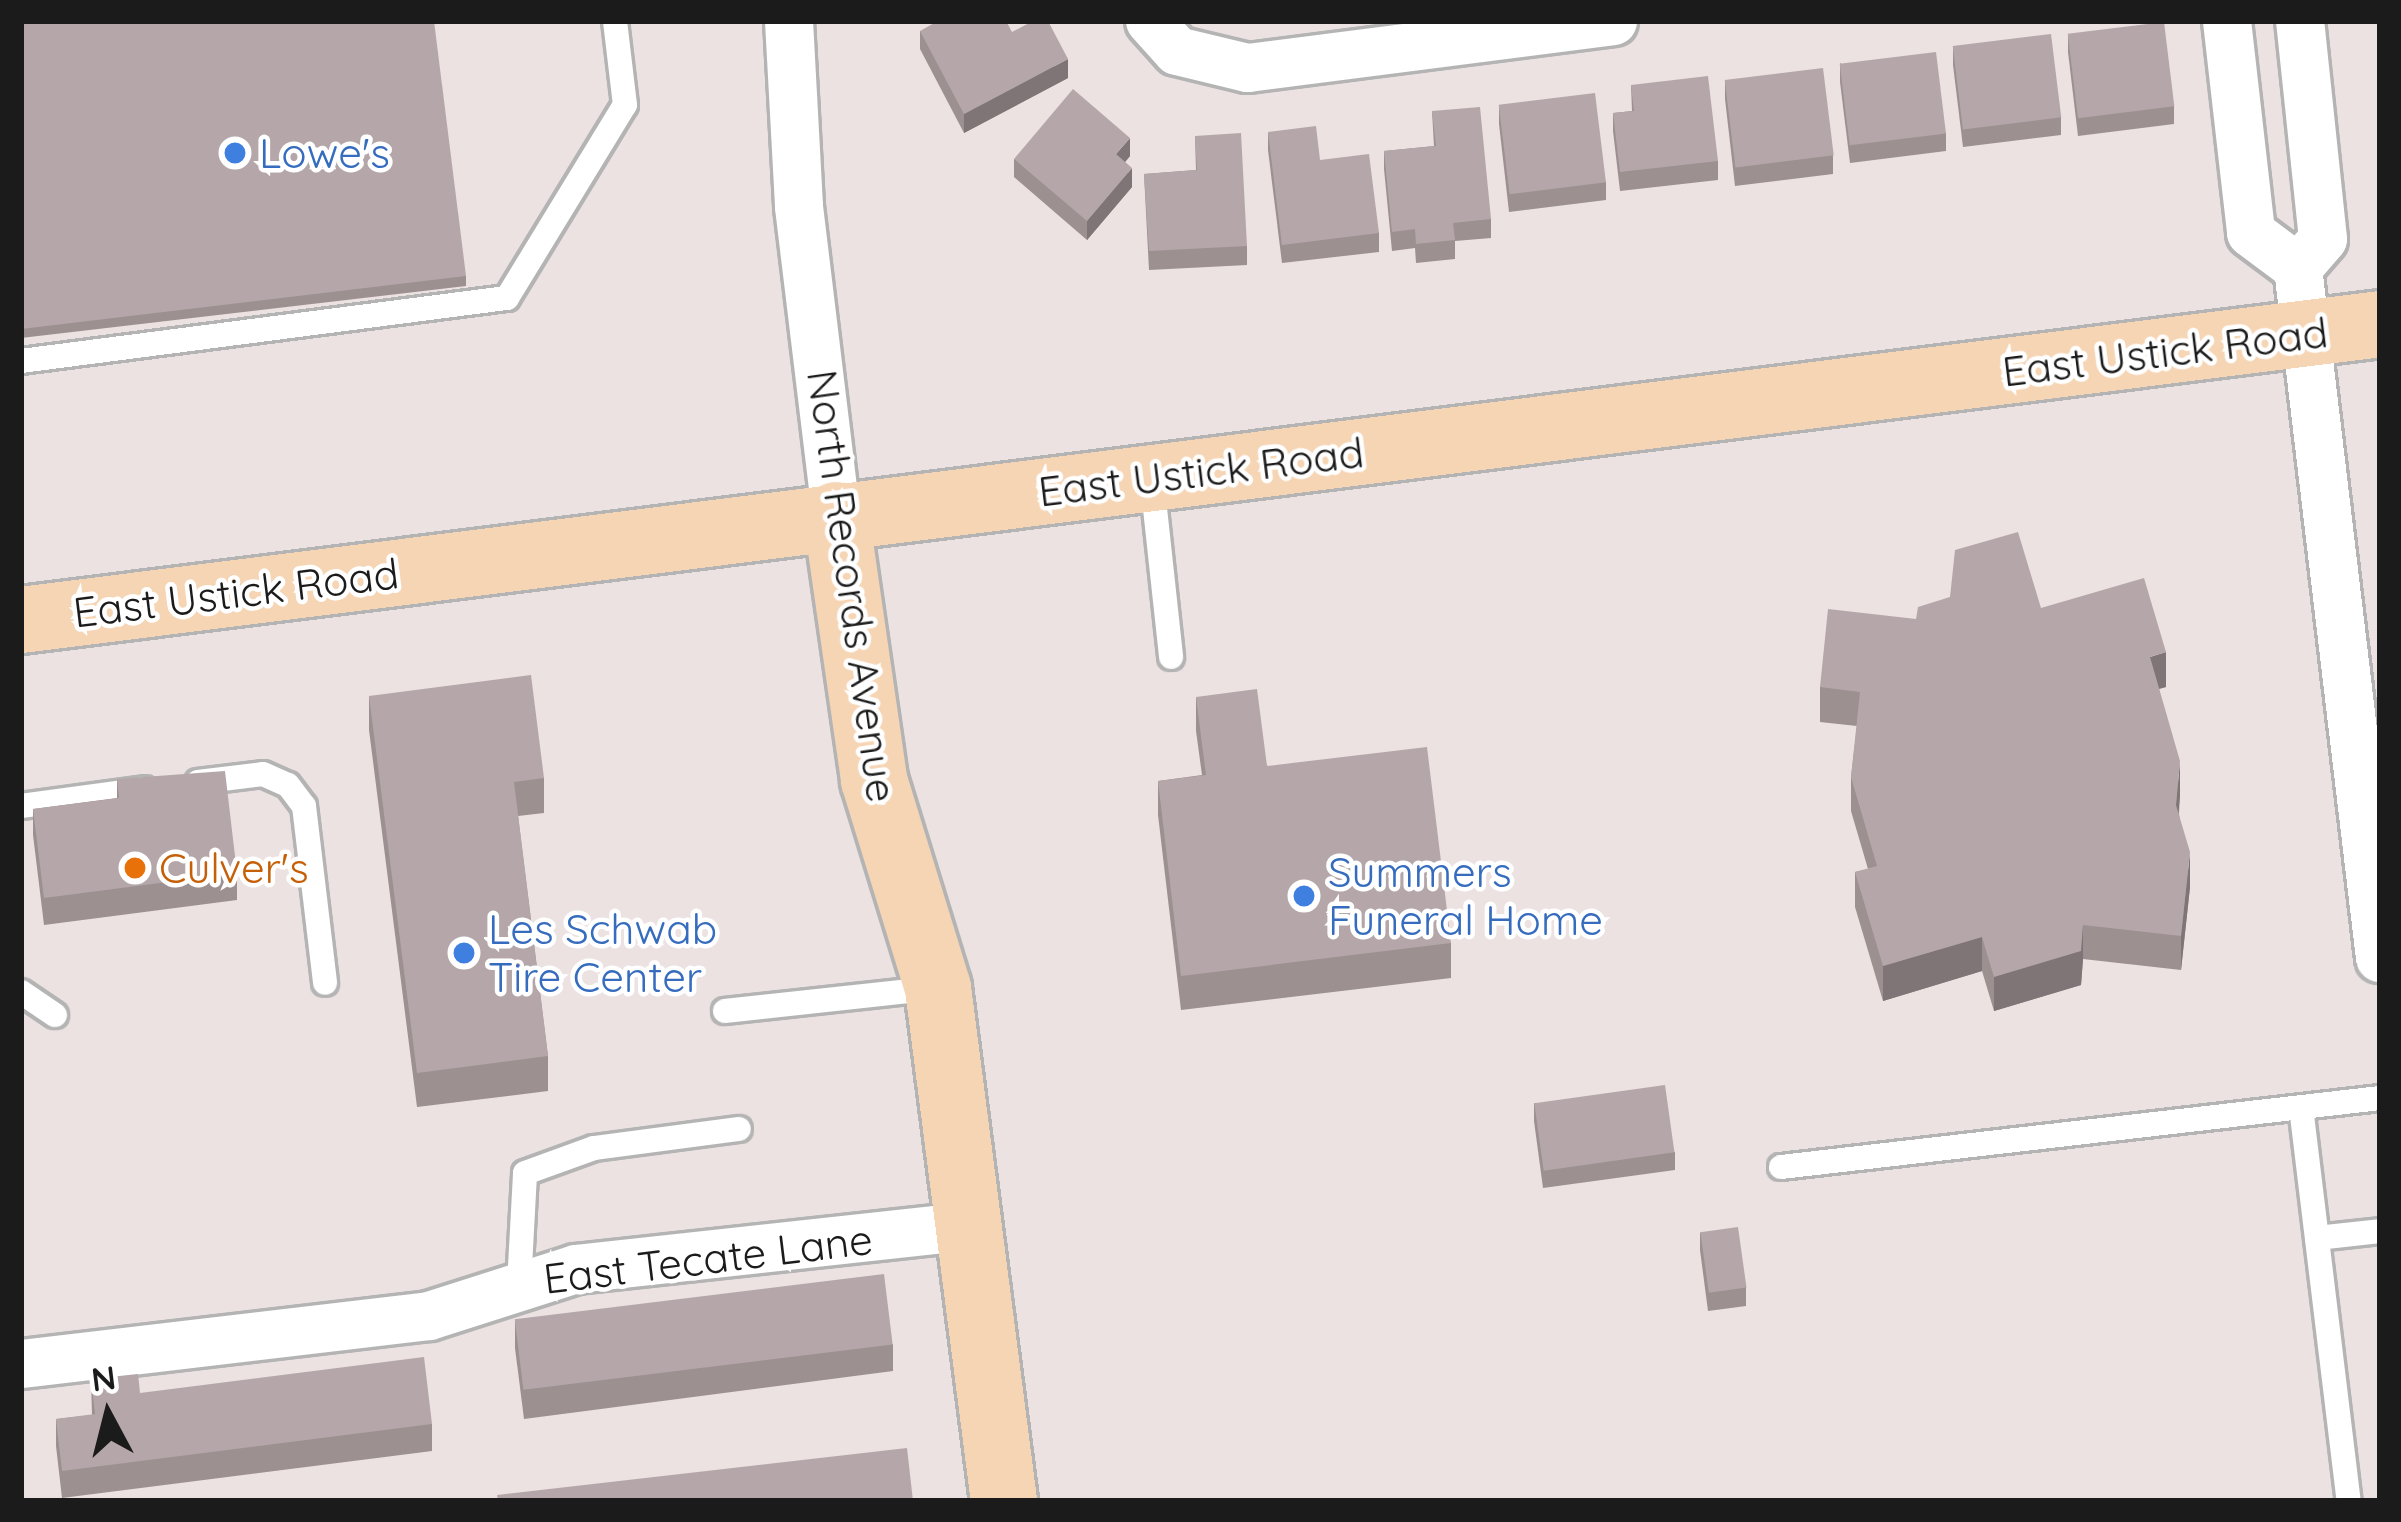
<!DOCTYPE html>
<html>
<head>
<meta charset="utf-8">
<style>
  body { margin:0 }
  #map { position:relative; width:2401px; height:1522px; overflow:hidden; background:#ece2e1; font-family:Quicksand,sans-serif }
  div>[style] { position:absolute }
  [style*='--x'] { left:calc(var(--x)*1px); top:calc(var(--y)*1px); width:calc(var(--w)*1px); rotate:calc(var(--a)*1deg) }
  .roads { filter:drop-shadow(3px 0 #b4b4b4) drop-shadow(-3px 0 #b4b4b4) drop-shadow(0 3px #b4b4b4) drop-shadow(0 -3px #b4b4b4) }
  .lane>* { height:24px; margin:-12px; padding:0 12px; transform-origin:12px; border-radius:12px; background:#fff }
  .street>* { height:48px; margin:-24px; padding:0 24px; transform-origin:24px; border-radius:24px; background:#fff }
  .secondary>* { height:66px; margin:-33px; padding:0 33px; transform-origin:33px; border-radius:33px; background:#f6d5b5 }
  .wall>* { inset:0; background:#9c9091 }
  .shaded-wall>* { inset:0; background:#7f7576 }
  .building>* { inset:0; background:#b5a7a9; transform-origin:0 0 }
  .dots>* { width:33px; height:33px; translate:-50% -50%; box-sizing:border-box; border:6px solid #fff; border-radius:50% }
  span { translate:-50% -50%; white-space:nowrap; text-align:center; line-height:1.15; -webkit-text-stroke:9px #fff; paint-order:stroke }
  .shop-label { font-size:42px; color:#366cbe }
  .left { translate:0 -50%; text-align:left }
  .street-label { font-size:42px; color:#1b1b1b }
  .food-label { font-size:42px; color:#c56008 }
  .frame { position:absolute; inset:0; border:24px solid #1b1b1b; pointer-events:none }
  .north { position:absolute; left:48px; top:1354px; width:120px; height:120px; -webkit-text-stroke:9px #fff; paint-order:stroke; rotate:353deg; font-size:33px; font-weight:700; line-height:48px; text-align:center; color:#1b1b1b }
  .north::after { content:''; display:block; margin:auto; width:42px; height:54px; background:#1b1b1b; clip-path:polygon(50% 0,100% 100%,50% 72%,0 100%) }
</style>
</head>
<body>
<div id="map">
  <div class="roads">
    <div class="lane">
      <div style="--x:21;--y:361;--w:490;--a:-7.4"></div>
      <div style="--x:507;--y:298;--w:226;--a:-58.6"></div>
      <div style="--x:625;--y:105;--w:85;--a:-96.8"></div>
      <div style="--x:1152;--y:481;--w:177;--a:83.8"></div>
      <div style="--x:198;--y:782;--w:65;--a:-7"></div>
      <div style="--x:263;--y:774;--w:27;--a:24"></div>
      <div style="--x:288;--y:785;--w:26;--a:53"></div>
      <div style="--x:304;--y:806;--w:178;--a:83.2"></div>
      <div style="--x:21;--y:806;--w:125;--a:-7.8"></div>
      <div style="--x:21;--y:992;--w:41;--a:34.1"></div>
      <div style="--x:725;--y:1011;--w:214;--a:-6.2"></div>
      <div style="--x:2301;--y:1107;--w:397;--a:83.1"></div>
      <div style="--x:1781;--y:1167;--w:603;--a:-6.57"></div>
      <div style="--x:2317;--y:1238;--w:63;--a:-6.3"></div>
      <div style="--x:519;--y:1285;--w:112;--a:-86.9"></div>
      <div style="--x:525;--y:1173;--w:73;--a:-19.9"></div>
      <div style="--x:594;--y:1148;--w:146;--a:-7.5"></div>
    </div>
    <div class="street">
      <div style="--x:789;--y:21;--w:186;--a:86.9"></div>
      <div style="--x:799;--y:207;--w:310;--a:83.1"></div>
      <div style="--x:1150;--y:21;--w:40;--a:48"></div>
      <div style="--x:1177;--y:51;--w:73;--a:13.5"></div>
      <div style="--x:1248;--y:68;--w:368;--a:-7.3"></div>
      <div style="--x:2227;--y:21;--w:213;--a:83.5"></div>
      <div style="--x:2251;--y:233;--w:59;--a:36.7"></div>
      <div style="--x:2298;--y:268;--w:38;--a:-49"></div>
      <div style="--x:2323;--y:239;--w:219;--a:-96"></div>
      <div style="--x:2298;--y:268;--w:695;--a:83.22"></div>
      <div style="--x:21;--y:1364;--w:411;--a:-6.7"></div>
      <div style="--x:429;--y:1316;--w:154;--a:-17.7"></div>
      <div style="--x:576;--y:1269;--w:398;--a:-6.2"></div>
    </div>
    <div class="secondary">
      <div style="--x:836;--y:515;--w:268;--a:81.8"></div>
      <div style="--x:874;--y:780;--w:218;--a:72.9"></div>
      <div style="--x:938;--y:988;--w:517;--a:82.67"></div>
      <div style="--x:21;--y:620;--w:2377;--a:-7.15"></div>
    </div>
  </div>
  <div class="wall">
    <div style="clip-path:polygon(21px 21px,466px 276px,466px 286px,21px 338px)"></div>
    <div style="clip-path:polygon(920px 31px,1012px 32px,1068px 78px,964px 133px,920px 49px)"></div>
    <div style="clip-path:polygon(2068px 34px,2174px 106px,2174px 124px,2078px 136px,2068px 52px)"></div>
    <div style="clip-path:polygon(1953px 46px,2061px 117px,2061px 135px,1963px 147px,1953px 65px)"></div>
    <div style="clip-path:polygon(1840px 63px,1946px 133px,1946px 151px,1850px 163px,1840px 82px)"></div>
    <div style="clip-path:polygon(1725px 80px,1833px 155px,1833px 174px,1735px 186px,1725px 99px)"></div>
    <div style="clip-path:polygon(1631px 85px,1718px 161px,1718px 180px,1620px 191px,1613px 131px,1613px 113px,1632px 111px)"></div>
    <div style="clip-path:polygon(1499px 105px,1606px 182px,1606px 200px,1509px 212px,1499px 124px)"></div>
    <div style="clip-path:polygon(1432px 111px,1491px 219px,1491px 238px,1455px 241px,1455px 259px,1416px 263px,1415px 248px,1392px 251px,1384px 169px,1384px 151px,1434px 146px)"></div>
    <div style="clip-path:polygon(1268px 132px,1320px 160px,1379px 233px,1379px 252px,1282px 263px,1268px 150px)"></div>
    <div style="clip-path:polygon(1195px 136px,1247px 246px,1247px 265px,1149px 270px,1144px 174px,1196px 170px)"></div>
    <div style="clip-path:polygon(1130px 156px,1125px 162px,1132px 187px,1087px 240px,1014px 177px,1014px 159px)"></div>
    <div style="clip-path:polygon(2041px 608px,2166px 687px,2159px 689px,2180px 795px,2179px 814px,2190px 887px,2181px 970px,2083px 959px,2081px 985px,1994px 1011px,1982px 971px,1883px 1001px,1855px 907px,1855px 872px,1868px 869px,1851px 811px,1851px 777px,1857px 726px,1820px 722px,1820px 687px,1916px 619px)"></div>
    <div style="clip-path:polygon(369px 696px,544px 778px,544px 813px,518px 816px,548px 1056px,548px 1091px,417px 1107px,369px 730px)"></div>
    <div style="clip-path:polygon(1196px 697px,1451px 943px,1451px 978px,1181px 1010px,1158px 815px,1158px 781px,1202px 775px,1196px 731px)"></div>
    <div style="clip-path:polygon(117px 779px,237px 873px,237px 900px,44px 925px,33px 835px,33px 809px,117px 798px)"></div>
    <div style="clip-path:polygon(1534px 1103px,1675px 1152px,1675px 1170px,1543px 1188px,1534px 1121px)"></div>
    <div style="clip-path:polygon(1700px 1232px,1746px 1287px,1746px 1306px,1708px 1311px,1700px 1250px)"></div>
    <div style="clip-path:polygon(515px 1321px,893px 1344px,893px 1371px,524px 1419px,515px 1348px)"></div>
    <div style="clip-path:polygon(91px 1379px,140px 1393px,432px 1424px,432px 1451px,62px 1498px,56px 1446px,56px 1419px,92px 1415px)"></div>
  </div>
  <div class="shaded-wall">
    <div style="clip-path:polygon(1068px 59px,1068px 78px,964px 133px,964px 114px)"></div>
    <div style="clip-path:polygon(1130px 138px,1130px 156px,1116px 173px,1116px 154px)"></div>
    <div style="clip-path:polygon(1132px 168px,1132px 187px,1087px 240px,1087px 221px)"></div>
    <div style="clip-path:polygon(2166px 652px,2166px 687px,2150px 691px,2150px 657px)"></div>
    <div style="clip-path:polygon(2180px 761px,2180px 795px,2176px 839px,2176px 805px)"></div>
    <div style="clip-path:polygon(2190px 852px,2190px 887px,2181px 970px,2181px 936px)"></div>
    <div style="clip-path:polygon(2083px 925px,2083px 959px,2081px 985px,1994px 1011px,1994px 977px)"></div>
    <div style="clip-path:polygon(1982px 937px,1982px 971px,1883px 1001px,1883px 966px)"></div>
  </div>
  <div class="building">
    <div style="clip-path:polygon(21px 21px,434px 21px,466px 276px,21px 329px)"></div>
    <div style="clip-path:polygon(938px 21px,1006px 21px,1012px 32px,1033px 21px,1048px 21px,1068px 59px,964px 114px,920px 31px)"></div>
    <div style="left:2164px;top:22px;width:85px;height:97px;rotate:83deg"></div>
    <div style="left:2051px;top:34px;width:84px;height:99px;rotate:83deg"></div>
    <div style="left:1936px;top:52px;width:82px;height:97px;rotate:83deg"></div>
    <div style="left:1823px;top:68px;width:88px;height:99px;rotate:83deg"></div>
    <div style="clip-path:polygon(1708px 76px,1718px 161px,1620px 172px,1613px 113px,1634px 111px,1631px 85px)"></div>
    <div style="clip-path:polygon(1073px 89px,1130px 138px,1116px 154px,1132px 168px,1087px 221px,1014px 159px)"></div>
    <div style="left:1595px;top:93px;width:90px;height:97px;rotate:83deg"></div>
    <div style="clip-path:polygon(1480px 107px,1491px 219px,1453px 223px,1455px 240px,1416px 244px,1415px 229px,1392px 232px,1384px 151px,1436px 146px,1432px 111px)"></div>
    <div style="clip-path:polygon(1316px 126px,1320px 160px,1369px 154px,1379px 233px,1282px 245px,1268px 132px)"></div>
    <div style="clip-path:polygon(1241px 133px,1247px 246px,1149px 251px,1144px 174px,1197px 170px,1195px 136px)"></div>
    <div style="clip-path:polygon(2018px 532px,2041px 608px,2144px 578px,2166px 652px,2150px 657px,2180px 761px,2176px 805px,2190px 852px,2181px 936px,2083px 925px,2081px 951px,1994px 977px,1982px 937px,1883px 966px,1855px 872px,1877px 866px,1851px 777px,1860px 692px,1820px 687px,1828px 609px,1916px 619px,1918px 607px,1950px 597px,1955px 550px)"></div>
    <div style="clip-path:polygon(531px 675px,544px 778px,514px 782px,548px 1056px,417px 1073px,369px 696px)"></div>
    <div style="clip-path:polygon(1257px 689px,1267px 766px,1427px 747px,1451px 943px,1181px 976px,1158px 781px,1206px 775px,1196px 697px)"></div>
    <div style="clip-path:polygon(225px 771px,237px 873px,44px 898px,33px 809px,119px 798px,117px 779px)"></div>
    <div style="left:1665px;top:1085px;width:68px;height:132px;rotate:82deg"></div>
    <div style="left:1738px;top:1227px;width:61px;height:38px;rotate:82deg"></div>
    <div style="left:884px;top:1274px;width:71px;height:372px;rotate:83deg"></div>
    <div style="clip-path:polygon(424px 1357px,432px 1424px,62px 1471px,56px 1419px,95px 1414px,91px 1379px,138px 1374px,140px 1393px)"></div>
    <div style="clip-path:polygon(907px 1448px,913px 1501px,498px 1501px,497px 1495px)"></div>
  </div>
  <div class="dots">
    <div style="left:235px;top:153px;background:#3f7fe0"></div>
    <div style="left:135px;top:868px;background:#e8710a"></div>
    <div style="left:1304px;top:896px;background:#3f7fe0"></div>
    <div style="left:464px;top:953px;background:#3f7fe0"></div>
  </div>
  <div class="shop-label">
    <span class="left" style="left:259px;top:153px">Lowe's</span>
    <span class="left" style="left:1328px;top:896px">Summers<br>Funeral Home</span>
    <span class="left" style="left:488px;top:953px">Les Schwab<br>Tire Center</span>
  </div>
  <div class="street-label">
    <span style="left:2165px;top:352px;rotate:-7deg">East Ustick Road</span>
    <span style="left:1201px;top:472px;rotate:-7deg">East Ustick Road</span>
    <span style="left:852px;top:586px;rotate:82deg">North Records Avenue</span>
    <span style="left:236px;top:593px;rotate:-7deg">East Ustick Road</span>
    <span style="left:708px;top:1259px;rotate:-7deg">East Tecate Lane</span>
  </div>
  <div class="food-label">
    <span class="left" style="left:159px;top:868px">Culver's</span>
  </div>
  <div class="frame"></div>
  <div class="north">N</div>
</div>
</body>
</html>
